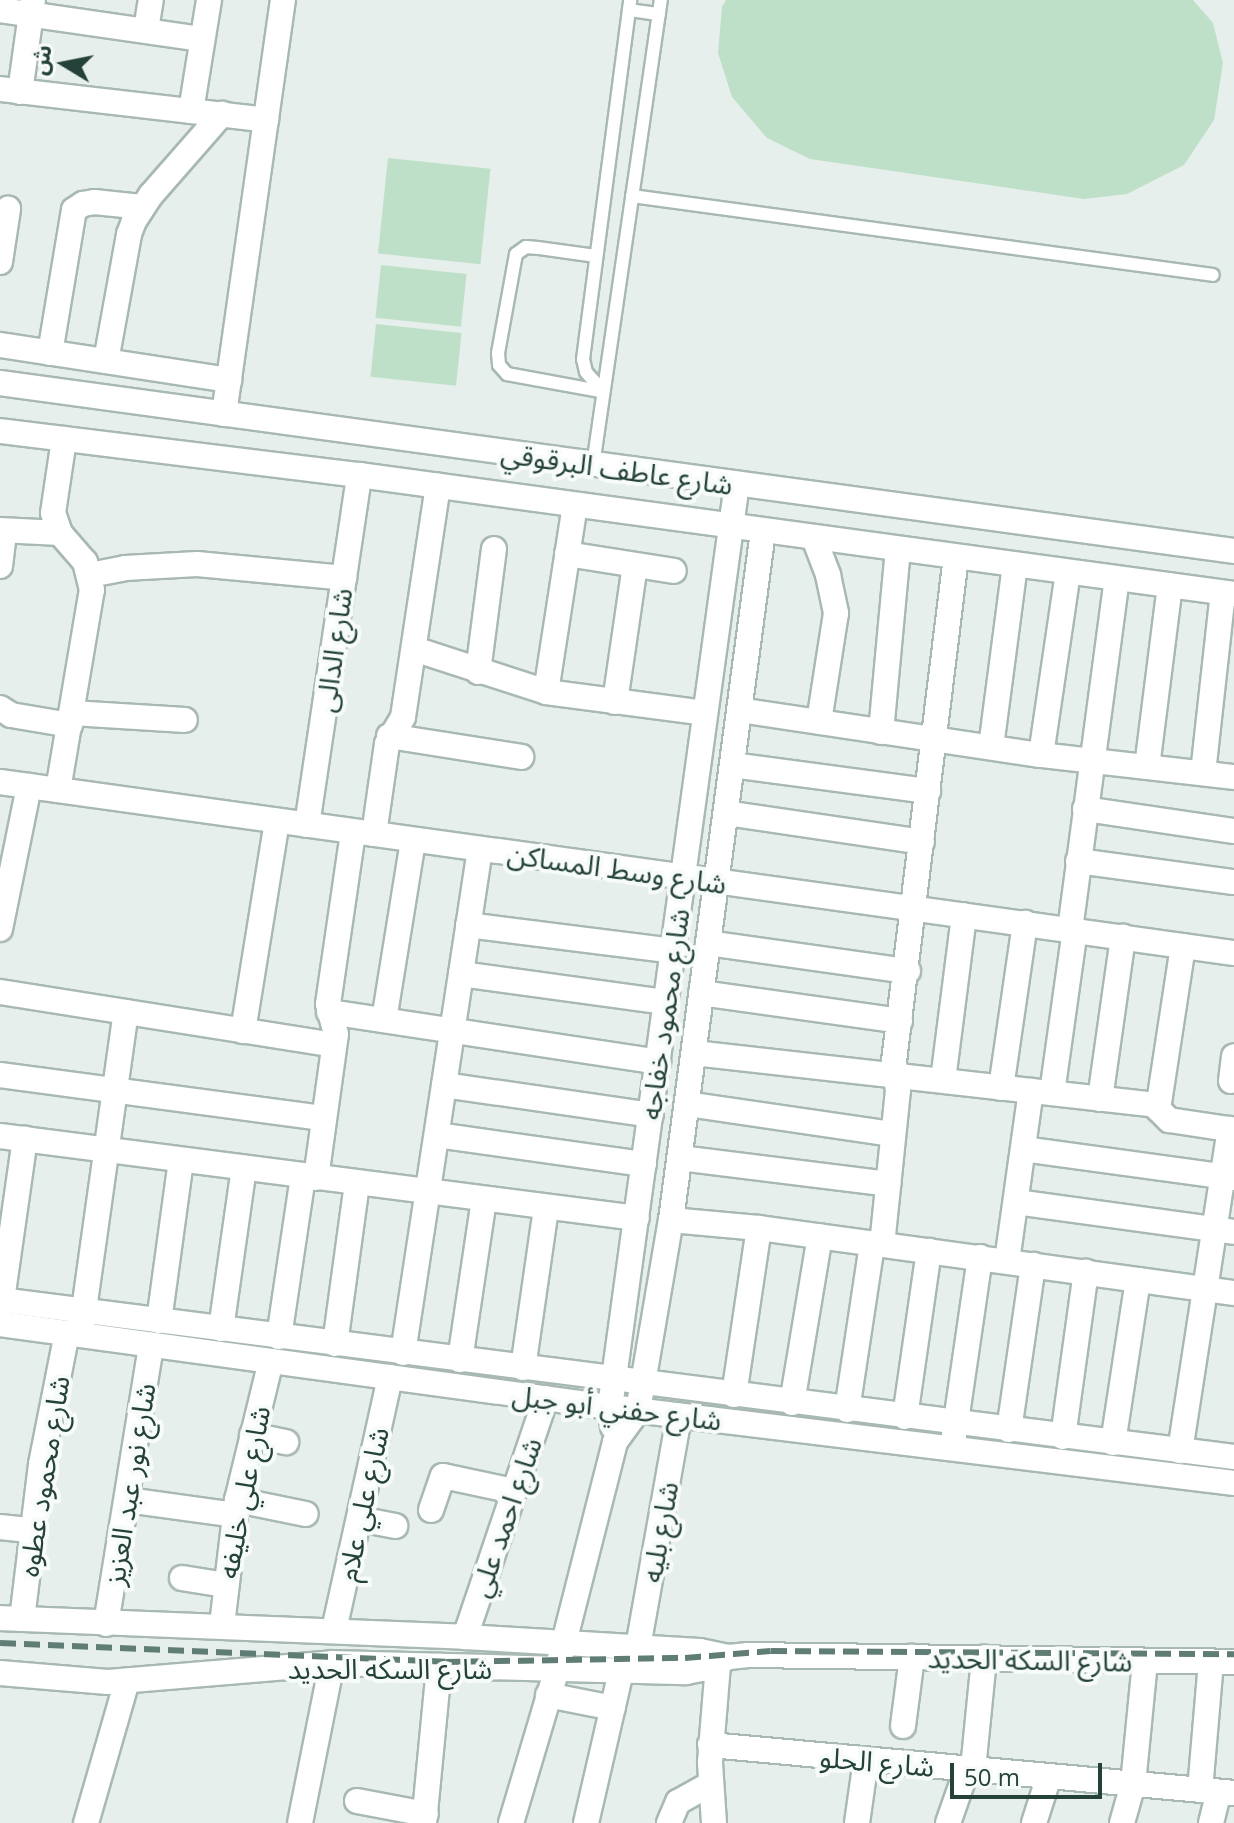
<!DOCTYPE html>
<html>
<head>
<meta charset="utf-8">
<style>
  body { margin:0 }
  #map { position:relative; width:1234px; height:1823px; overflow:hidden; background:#e6efeb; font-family:"Open Sans","Noto Sans Arabic",sans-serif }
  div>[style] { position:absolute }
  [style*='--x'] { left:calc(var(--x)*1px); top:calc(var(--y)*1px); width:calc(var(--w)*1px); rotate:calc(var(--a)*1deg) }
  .green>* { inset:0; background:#bfe0c8; transform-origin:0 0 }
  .roads { filter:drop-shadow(2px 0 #a8b8b2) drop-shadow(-2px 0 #a8b8b2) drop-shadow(0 2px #a8b8b2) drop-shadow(0 -2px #a8b8b2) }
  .lane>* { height:12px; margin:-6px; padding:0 6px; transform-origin:6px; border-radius:6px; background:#fff }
  .street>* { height:24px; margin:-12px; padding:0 12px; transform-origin:12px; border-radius:12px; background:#fff }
  .secondary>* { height:24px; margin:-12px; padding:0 12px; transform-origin:12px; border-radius:12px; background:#fff }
  .rail>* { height:6px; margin-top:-3px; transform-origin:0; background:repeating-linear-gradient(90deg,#5f7d75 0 16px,transparent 0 24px) }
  span { translate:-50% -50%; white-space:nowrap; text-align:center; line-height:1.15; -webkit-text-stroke:8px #f7fbf9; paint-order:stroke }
  .street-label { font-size:28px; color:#24423a }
  .north { position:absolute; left:24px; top:24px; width:80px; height:80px; -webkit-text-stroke:6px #f7fbf9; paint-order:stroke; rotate:280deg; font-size:22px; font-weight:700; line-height:32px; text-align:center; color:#24423a }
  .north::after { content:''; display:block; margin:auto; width:28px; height:36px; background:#24423a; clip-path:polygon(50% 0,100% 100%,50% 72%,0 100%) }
  .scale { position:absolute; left:950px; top:1763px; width:152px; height:36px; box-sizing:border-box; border:4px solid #24423a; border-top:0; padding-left:10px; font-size:24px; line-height:28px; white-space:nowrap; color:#24423a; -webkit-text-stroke:6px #f7fbf9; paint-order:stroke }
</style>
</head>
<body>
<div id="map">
  <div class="green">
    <div style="clip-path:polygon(726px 0,1193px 0,1213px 23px,1223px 63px,1214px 120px,1184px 165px,1127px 194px,1084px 199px,810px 159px,767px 138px,732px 97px,718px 53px,722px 7px)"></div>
    <div style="left:388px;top:158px;width:103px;height:96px;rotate:6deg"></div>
    <div style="left:381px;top:265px;width:86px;height:53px;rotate:6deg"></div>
    <div style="left:376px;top:324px;width:86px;height:53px;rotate:6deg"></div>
  </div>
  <div class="roads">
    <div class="lane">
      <div style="--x:629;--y:10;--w:30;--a:8"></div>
      <div style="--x:632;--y:196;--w:586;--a:7.74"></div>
      <div style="--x:596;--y:256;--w:59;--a:-172.1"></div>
      <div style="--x:538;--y:248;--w:12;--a:-175"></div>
      <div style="--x:526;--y:247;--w:12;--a:145"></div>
      <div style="--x:516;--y:254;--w:101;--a:100.3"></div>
      <div style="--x:498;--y:353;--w:12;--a:85"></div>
      <div style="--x:499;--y:365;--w:12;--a:48"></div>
      <div style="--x:507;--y:374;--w:95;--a:10.4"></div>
      <div style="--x:603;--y:391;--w:25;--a:-132"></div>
      <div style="--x:586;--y:372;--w:13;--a:-103"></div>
      <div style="--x:583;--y:359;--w:362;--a:-82.5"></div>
      <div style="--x:593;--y:465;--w:470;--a:-81.7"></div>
    </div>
    <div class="street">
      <div style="--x:0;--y:10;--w:204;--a:8.2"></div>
      <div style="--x:146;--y:30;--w:30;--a:-81"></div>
      <div style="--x:0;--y:89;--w:268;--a:6.6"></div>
      <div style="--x:20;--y:92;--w:93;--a:-82"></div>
      <div style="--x:191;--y:111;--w:112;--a:-80.8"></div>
      <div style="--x:0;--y:262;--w:54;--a:-81.4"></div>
      <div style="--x:0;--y:345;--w:232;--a:8.7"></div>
      <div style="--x:50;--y:353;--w:145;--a:-80.5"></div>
      <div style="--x:74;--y:210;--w:11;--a:-34"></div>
      <div style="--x:83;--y:204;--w:11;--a:-10"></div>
      <div style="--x:94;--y:202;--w:48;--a:5.9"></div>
      <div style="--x:106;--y:361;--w:129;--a:-79.7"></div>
      <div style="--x:129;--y:234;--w:14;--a:-69"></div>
      <div style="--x:134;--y:221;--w:31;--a:-57"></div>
      <div style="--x:151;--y:195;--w:108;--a:-48.8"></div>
      <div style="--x:0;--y:383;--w:1245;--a:7.75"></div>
      <div style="--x:224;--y:414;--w:418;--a:-81.9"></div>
      <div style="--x:0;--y:431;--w:362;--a:7"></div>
      <div style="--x:359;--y:475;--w:883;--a:7.74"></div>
      <div style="--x:0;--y:530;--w:60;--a:2.9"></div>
      <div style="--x:814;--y:538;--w:40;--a:69"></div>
      <div style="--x:828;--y:575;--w:39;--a:78"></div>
      <div style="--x:836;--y:613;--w:110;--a:98.9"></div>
      <div style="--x:567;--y:554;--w:108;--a:9"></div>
      <div style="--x:0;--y:566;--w:35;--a:-83"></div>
      <div style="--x:90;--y:575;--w:36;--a:-11"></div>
      <div style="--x:125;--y:568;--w:72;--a:-3.2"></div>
      <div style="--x:197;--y:564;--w:148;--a:5.4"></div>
      <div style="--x:414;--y:649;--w:139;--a:18"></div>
      <div style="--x:546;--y:692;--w:160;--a:7.5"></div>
      <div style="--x:478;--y:672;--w:124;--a:-82.6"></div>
      <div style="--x:546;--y:692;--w:189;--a:-81.2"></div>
      <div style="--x:615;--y:702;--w:138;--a:-81.7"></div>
      <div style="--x:0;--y:708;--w:13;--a:32"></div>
      <div style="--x:11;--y:715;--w:60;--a:9.6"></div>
      <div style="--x:739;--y:710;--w:305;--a:8.5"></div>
      <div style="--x:1041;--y:755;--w:194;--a:6.5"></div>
      <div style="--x:72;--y:713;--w:113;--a:3.5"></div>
      <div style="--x:881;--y:732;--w:184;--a:-84.7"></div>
      <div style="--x:389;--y:736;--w:134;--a:9"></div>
      <div style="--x:991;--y:747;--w:184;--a:-82.5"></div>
      <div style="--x:1041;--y:755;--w:184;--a:-81.6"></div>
      <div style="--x:732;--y:765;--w:198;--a:7.6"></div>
      <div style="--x:1147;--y:767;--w:183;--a:-82.8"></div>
      <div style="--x:1203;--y:773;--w:181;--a:-83.7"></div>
      <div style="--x:0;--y:782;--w:1246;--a:7.89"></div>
      <div style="--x:58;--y:790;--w:203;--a:-80.4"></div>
      <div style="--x:92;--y:590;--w:29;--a:-104"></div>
      <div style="--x:85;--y:562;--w:38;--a:-131"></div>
      <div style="--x:60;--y:533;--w:21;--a:-109"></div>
      <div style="--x:53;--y:513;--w:75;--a:-81.5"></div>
      <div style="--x:1085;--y:809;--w:151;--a:8.4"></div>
      <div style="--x:726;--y:813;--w:198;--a:8.4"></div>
      <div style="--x:307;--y:825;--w:354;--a:-81.5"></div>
      <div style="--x:374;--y:834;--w:91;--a:-81.8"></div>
      <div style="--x:387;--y:744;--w:31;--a:-59"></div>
      <div style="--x:403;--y:717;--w:234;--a:-81.4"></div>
      <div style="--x:1078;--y:861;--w:157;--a:7.7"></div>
      <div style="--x:468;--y:925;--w:207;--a:7.2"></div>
      <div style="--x:0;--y:929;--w:146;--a:-78.5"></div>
      <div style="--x:1070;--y:930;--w:354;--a:-82.4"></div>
      <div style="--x:708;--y:943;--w:202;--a:8"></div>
      <div style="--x:1183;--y:946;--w:165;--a:98.7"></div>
      <div style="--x:1158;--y:1109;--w:16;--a:45"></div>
      <div style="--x:1169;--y:1120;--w:66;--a:8.7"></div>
      <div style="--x:461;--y:974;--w:207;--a:7.8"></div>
      <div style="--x:0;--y:992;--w:338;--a:9"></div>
      <div style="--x:701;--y:993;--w:201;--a:8"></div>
      <div style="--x:329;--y:1012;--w:333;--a:8.6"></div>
      <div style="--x:384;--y:1020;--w:182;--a:-80.8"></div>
      <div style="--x:243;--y:1031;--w:213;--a:-80.8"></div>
      <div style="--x:694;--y:1053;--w:467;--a:6.4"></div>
      <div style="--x:0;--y:1075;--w:327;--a:7.6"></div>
      <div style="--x:943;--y:1080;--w:166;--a:-82.7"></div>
      <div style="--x:1231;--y:1081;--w:25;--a:-83"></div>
      <div style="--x:444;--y:1085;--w:209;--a:8.2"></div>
      <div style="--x:1001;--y:1088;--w:167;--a:-81.7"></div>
      <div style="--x:1052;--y:1093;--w:165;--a:-82"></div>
      <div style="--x:1100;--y:1099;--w:164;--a:-81.9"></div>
      <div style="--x:687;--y:1104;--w:208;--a:8.3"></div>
      <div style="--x:437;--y:1135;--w:209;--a:8"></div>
      <div style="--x:0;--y:1136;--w:642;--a:7.34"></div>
      <div style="--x:1023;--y:1149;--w:213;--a:7.8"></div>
      <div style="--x:680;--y:1158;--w:210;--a:7.1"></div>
      <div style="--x:316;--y:1178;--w:145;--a:-82.1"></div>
      <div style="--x:336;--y:1034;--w:31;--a:-105"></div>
      <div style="--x:328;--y:1004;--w:174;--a:-81.7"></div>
      <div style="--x:1016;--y:1202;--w:220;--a:7.8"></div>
      <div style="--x:671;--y:1220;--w:88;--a:5.2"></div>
      <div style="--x:759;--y:1228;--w:479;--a:7.8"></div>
      <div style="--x:882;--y:1245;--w:155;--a:-84.1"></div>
      <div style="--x:898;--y:1091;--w:30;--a:-98"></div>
      <div style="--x:894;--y:1061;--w:508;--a:-82.99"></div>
      <div style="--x:1007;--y:1261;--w:172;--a:-82"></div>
      <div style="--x:2;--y:1300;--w:163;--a:-81.9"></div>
      <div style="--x:159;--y:1321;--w:162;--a:-82.2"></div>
      <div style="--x:221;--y:1329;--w:163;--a:-81.9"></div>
      <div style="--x:81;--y:1331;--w:322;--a:-82"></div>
      <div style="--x:279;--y:1337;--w:163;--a:-81.5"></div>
      <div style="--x:335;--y:1344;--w:162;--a:-82.2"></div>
      <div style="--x:403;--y:1353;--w:510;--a:-81.31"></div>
      <div style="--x:460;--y:1360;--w:162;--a:-81.5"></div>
      <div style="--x:523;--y:1368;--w:161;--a:-81.8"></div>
      <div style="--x:734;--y:1395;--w:169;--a:-81.5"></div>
      <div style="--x:792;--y:1403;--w:169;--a:-80.5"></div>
      <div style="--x:847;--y:1410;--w:168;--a:-81.4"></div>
      <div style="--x:905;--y:1417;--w:168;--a:-81.8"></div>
      <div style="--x:613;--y:1427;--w:20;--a:-99"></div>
      <div style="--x:610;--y:1407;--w:932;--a:-82.17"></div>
      <div style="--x:1009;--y:1430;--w:167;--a:-81.7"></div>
      <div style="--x:252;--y:1435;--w:35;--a:12"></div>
      <div style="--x:1063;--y:1437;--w:167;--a:-82.1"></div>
      <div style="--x:953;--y:1442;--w:187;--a:-81.7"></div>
      <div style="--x:1113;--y:1443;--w:165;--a:-81.3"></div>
      <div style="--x:1180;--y:1451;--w:326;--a:-81.2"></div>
      <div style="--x:127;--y:1500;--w:109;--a:7.9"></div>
      <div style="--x:237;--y:1500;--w:70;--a:11.5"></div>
      <div style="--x:431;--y:1510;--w:36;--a:-71"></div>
      <div style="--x:443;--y:1476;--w:72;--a:12.1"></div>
      <div style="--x:359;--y:1519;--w:37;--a:11"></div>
      <div style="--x:0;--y:1527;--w:31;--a:6"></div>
      <div style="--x:182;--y:1578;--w:44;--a:9.2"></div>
      <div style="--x:0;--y:1618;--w:465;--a:2.3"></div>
      <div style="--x:465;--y:1637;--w:235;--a:3.4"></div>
      <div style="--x:700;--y:1651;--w:30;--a:12"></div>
      <div style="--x:22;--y:1619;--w:156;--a:-83"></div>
      <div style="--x:41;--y:1464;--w:134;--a:-78.8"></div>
      <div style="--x:106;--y:1624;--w:283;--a:-80.8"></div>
      <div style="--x:222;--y:1625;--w:126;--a:-83.2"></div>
      <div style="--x:237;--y:1500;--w:143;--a:-76.3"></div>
      <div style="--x:334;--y:1630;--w:259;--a:-77.5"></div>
      <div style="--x:465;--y:1637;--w:252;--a:-71.3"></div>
      <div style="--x:638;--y:1647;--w:235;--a:-79.9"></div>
      <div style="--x:0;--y:1673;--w:108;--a:4.8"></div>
      <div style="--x:108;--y:1682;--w:225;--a:-4.8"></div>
      <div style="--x:332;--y:1663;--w:354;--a:1.5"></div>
      <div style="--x:686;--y:1672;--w:16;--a:-11"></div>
      <div style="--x:702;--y:1669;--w:30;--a:-24"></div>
      <div style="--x:729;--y:1657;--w:19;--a:-6"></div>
      <div style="--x:748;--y:1655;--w:486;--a:0.8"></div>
      <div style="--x:548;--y:1695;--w:66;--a:11.3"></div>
      <div style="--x:903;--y:1726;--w:70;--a:-82.6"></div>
      <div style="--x:710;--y:1745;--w:526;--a:5.23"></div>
      <div style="--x:973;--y:1769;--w:112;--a:-84.3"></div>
      <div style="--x:1200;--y:1790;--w:128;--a:-85.1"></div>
      <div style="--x:357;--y:1801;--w:70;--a:10.7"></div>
      <div style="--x:86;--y:1823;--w:148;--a:-73.9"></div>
      <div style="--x:300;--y:1823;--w:163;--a:-78.7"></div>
      <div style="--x:424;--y:1823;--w:158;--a:-84.5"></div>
      <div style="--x:511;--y:1823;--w:168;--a:-73.4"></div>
      <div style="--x:559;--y:1662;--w:227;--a:-75.7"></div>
      <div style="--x:615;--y:1442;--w:39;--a:-54"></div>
      <div style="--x:638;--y:1410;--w:27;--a:-80"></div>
      <div style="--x:643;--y:1383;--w:165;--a:-80.3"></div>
      <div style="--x:671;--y:1220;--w:695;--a:-82.39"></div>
      <div style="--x:586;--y:1823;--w:156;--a:-77"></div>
      <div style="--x:669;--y:1823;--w:23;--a:-67"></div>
      <div style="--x:678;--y:1802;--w:37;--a:-29"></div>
      <div style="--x:714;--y:1823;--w:61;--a:-93.8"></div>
      <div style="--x:710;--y:1762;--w:98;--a:-85.3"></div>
      <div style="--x:857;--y:1823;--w:64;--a:-81.9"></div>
      <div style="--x:948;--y:1823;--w:57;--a:-70.6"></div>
      <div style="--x:1034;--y:1823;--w:49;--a:-72.3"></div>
      <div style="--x:1122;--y:1823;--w:41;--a:-74.2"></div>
      <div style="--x:1133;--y:1784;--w:123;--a:-84.4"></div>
      <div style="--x:1211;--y:1823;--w:32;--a:-76"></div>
    </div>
    <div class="secondary">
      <div style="--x:0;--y:1300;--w:1244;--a:7.25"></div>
      <div style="--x:0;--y:1324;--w:616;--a:7.75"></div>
      <div style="--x:610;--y:1407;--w:629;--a:6.94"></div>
    </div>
  </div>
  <div class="rail">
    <div style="--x:0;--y:1643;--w:446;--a:2.4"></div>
    <div style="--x:446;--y:1662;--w:239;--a:-1"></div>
    <div style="--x:685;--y:1658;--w:86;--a:-4.7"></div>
    <div style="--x:771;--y:1651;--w:463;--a:0.4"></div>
  </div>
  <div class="street-label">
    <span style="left:617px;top:468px;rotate:8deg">شارع عاطف البرقوقي</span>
    <span style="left:333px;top:650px;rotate:-82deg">شارع الدالى</span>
    <span style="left:617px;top:868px;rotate:8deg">شارع وسط المساكن</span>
    <span style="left:664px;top:1014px;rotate:-82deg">شارع محمود خفاجه</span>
    <span style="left:617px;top:1407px;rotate:7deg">شارع حفني أبو جبل</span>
    <span style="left:43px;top:1476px;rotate:-81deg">شارع محمود عطوه</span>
    <span style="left:129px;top:1484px;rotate:-81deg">شارع نور عبد العزيز</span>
    <span style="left:243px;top:1492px;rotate:-79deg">شارع علي خليفه</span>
    <span style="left:362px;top:1504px;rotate:-78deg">شارع علي علام</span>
    <span style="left:505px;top:1517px;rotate:-71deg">شارع احمد علي</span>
    <span style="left:659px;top:1532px;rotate:-80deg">شارع بليه</span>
    <span style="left:1030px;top:1659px;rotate:1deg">شارع السكه الحديد</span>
    <span style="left:390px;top:1668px">شارع السكه الحديد</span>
    <span style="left:877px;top:1761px;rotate:5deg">شارع الحلو</span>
  </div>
  <div class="north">ش</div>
  <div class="scale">50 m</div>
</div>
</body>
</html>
